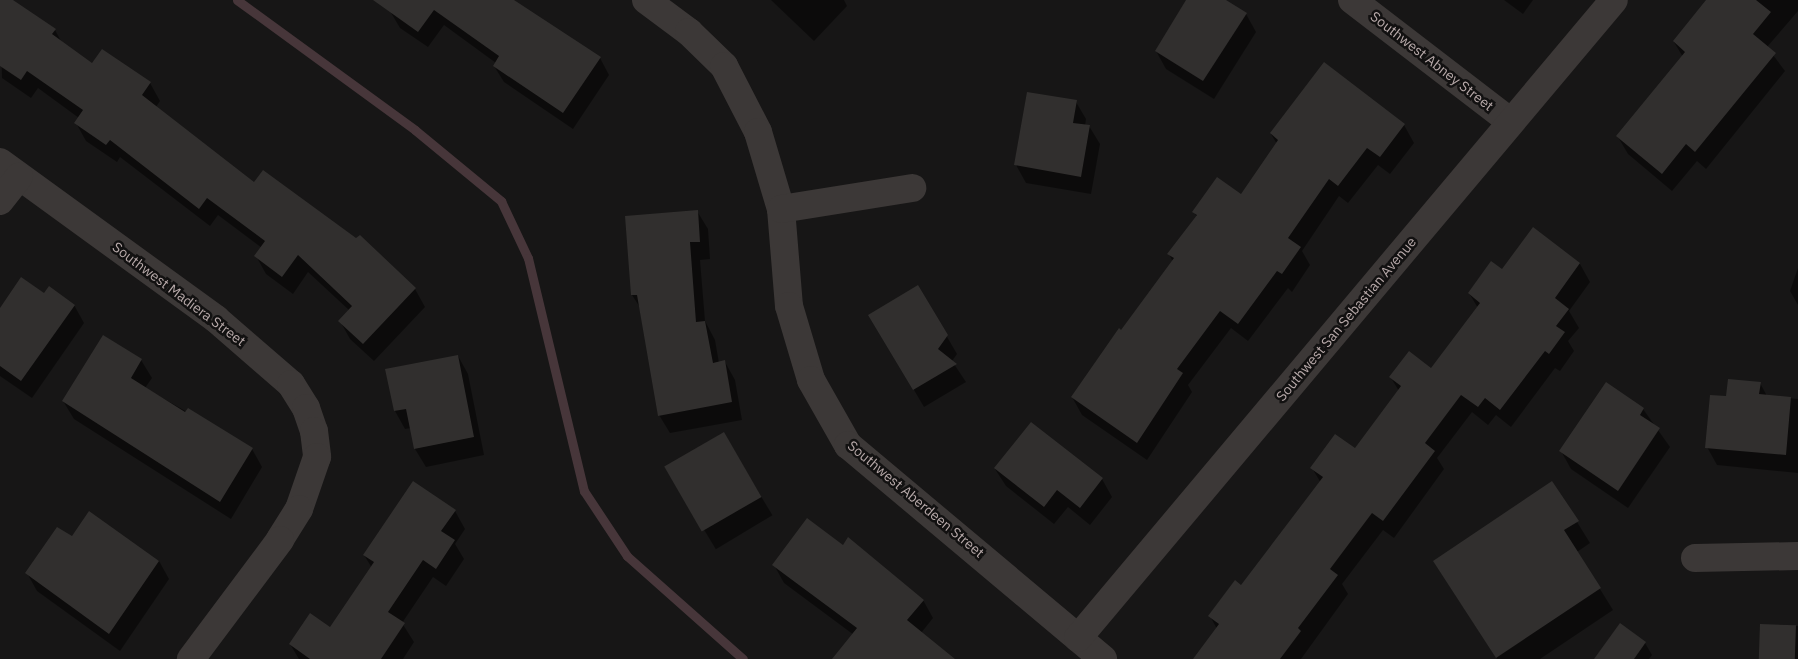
<!DOCTYPE html>
<html>
<head>
<meta charset="utf-8">
<style>
  body { margin:0 }
  #map { position:relative; width:1798px; height:659px; overflow:hidden; background:#171616; font-family:"IBM Plex Sans",sans-serif }
  div>[style] { position:absolute }
  [style*='--x'] { left:calc(var(--x)*1px); top:calc(var(--y)*1px); width:calc(var(--w)*1px); rotate:calc(var(--a)*1deg) }
  .shadow>* { inset:0; background:#0007; transform-origin:0 0 }
  .stream>* { height:9px; margin:-4.5px; padding:0 4.5px; transform-origin:4.5px; border-radius:4.5px; background:#47363a }
  .building>* { inset:0; background:#312f2e; transform-origin:0 0 }
  .street>* { height:28px; margin:-14px; padding:0 14px; transform-origin:14px; border-radius:14px; background:#3c3837 }
  span { translate:-50% -50%; white-space:nowrap; text-align:center; line-height:1.15; -webkit-text-stroke:5px #121111; paint-order:stroke }
  .street-label { font-size:14px; color:#b7a9a9 }
</style>
</head>
<body>
<div id="map">
  <div class="shadow">
    <div style="clip-path:polygon(0 0,11px 0,55px 30px,62px 43px,92px 65px,150px 83px,160px 101px,156px 107px,254px 184px,415px 289px,425px 307px,374px 361px,350px 339px,340px 321px,350px 311px,308px 272px,293px 294px,266px 274px,256px 256px,262px 248px,218px 215px,210px 226px,120px 157px,117px 162px,86px 141px,76px 123px,79px 118px,38px 88px,31px 98px,2px 78px)"></div>
    <div style="clip-path:polygon(398px 0,497px 0,600px 58px,609px 75px,573px 129px,504px 82px,494px 66px,496px 63px,444px 25px,428px 47px,400px 28px,390px 11px)"></div>
    <div style="clip-path:polygon(771px 0,844px 0,847px 6px,814px 41px)"></div>
    <div style="clip-path:polygon(1188px 0,1223px 0,1246px 14px,1256px 32px,1214px 99px,1166px 69px,1156px 51px)"></div>
    <div style="clip-path:polygon(1504px 0,1533px 0,1523px 14px)"></div>
    <div style="clip-path:polygon(1707px 0,1798px 0,1798px 11px,1767px 47px,1785px 71px,1706px 169px,1697px 161px,1672px 191px,1628px 154px,1618px 137px,1683px 57px,1674px 42px)"></div>
    <div style="clip-path:polygon(1076px 102px,1086px 119px,1085px 126px,1089px 126px,1100px 144px,1091px 194px,1026px 183px,1016px 165px)"></div>
    <div style="clip-path:polygon(1404px 125px,1414px 143px,1390px 174px,1378px 165px,1348px 203px,1339px 196px,1302px 251px,1310px 265px,1292px 292px,1288px 288px,1248px 341px,1231px 328px,1188px 385px,1192px 392px,1147px 460px,1082px 415px,1072px 397px,1173px 262px,1169px 254px,1197px 217px,1194px 212px,1241px 196px,1277px 144px,1271px 134px)"></div>
    <div style="clip-path:polygon(697px 211px,708px 229px,710px 259px,700px 260px,705px 321px,715px 340px,719px 363px,725px 362px,735px 380px,742px 420px,670px 433px,659px 415px,641px 309px,632px 295px)"></div>
    <div style="clip-path:polygon(1533px 229px,1580px 264px,1590px 282px,1569px 311px,1579px 328px,1568px 341px,1574px 351px,1560px 371px,1555px 368px,1511px 427px,1496px 415px,1488px 425px,1472px 412px,1437px 458px,1444px 469px,1394px 538px,1383px 530px,1342px 584px,1348px 594px,1301px 659px,1199px 659px,1217px 629px,1210px 616px,1242px 587px,1321px 483px,1312px 468px,1355px 450px,1399px 391px,1391px 378px,1431px 370px,1478px 308px,1469px 293px,1502px 271px)"></div>
    <div style="clip-path:polygon(1798px 268px,1798px 305px,1790px 291px)"></div>
    <div style="clip-path:polygon(918px 287px,957px 354px,952px 361px,966px 382px,924px 407px,870px 315px)"></div>
    <div style="clip-path:polygon(45px 295px,74px 305px,84px 323px,32px 398px,0 376px,0 310px)"></div>
    <div style="clip-path:polygon(104px 336px,141px 360px,152px 378px,145px 388px,252px 449px,262px 467px,231px 519px,74px 419px,63px 401px)"></div>
    <div style="clip-path:polygon(458px 356px,468px 374px,484px 455px,426px 467px,415px 449px,411px 428px,405px 429px,395px 411px,387px 370px)"></div>
    <div style="clip-path:polygon(1760px 383px,1767px 396px,1798px 399px,1798px 473px,1717px 465px,1707px 447px,1727px 397px)"></div>
    <div style="clip-path:polygon(1606px 384px,1643px 409px,1670px 447px,1628px 508px,1571px 469px,1561px 451px)"></div>
    <div style="left:723px;top:433px;width:96px;height:66px;rotate:59deg"></div>
    <div style="clip-path:polygon(995px 469px,1102px 479px,1112px 497px,1090px 525px,1068px 507px,1054px 524px,1006px 486px)"></div>
    <div style="clip-path:polygon(455px 511px,465px 529px,455px 544px,464px 559px,446px 586px,433px 577px,402px 623px,414px 642px,403px 659px,299px 659px,290px 644px,331px 628px,372px 568px,364px 555px)"></div>
    <div style="clip-path:polygon(1577px 522px,1590px 543px,1577px 552px,1613px 610px,1540px 659px,1497px 659px,1434px 562px)"></div>
    <div style="clip-path:polygon(72px 538px,159px 561px,169px 579px,120px 651px,37px 591px,27px 573px)"></div>
    <div style="clip-path:polygon(843px 547px,923px 600px,933px 618px,921px 633px,953px 659px,834px 659px,854px 635px,784px 583px,774px 565px)"></div>
    <div style="left:1761px;top:626px;width:37px;height:33px"></div>
    <div style="clip-path:polygon(1645px 643px,1652px 655px,1649px 659px,1596px 659px)"></div>
  </div>
  <div class="stream">
    <div style="--x:237;--y:0;--w:220;--a:36.1"></div>
    <div style="--x:415;--y:130;--w:112;--a:39.5"></div>
    <div style="--x:501;--y:201;--w:63;--a:64.7"></div>
    <div style="--x:528;--y:258;--w:240;--a:76.5"></div>
    <div style="--x:584;--y:491;--w:78;--a:56.5"></div>
    <div style="--x:627;--y:556;--w:155;--a:41.6"></div>
  </div>
  <div class="building">
    <div style="clip-path:polygon(0 0,13px 0,56px 29px,52px 34px,92px 63px,102px 49px,151px 82px,142px 95px,254px 182px,263px 170px,356px 238px,360px 235px,416px 288px,363px 344px,338px 321px,352px 306px,298px 255px,282px 277px,254px 256px,265px 241px,207px 198px,199px 209px,110px 140px,106px 145px,74px 123px,83px 110px,27px 71px,21px 80px,0 66px)"></div>
    <div style="clip-path:polygon(373px 0,514px 0,601px 57px,563px 113px,493px 66px,499px 56px,434px 10px,418px 32px)"></div>
    <div style="clip-path:polygon(1186px 0,1226px 0,1247px 13px,1203px 81px,1155px 51px)"></div>
    <div style="clip-path:polygon(1706px 0,1756px 0,1771px 12px,1753px 34px,1776px 53px,1695px 152px,1686px 144px,1662px 174px,1616px 136px,1685px 52px,1673px 41px)"></div>
    <div style="clip-path:polygon(1324px 62px,1405px 124px,1380px 157px,1367px 148px,1338px 186px,1329px 179px,1288px 238px,1301px 247px,1282px 274px,1277px 271px,1238px 324px,1220px 311px,1177px 369px,1183px 373px,1137px 443px,1071px 397px,1119px 328px,1121px 330px,1174px 258px,1167px 254px,1197px 215px,1192px 212px,1217px 177px,1241px 194px,1278px 140px,1270px 133px)"></div>
    <div style="clip-path:polygon(1027px 92px,1077px 100px,1073px 123px,1090px 125px,1081px 177px,1014px 165px)"></div>
    <div style="clip-path:polygon(698px 210px,700px 242px,690px 242px,696px 322px,705px 321px,713px 363px,725px 360px,732px 402px,658px 416px,637px 295px,631px 295px,625px 216px)"></div>
    <div style="clip-path:polygon(1533px 227px,1580px 263px,1555px 298px,1569px 309px,1556px 326px,1565px 332px,1549px 354px,1545px 351px,1500px 410px,1485px 398px,1478px 407px,1461px 395px,1425px 443px,1435px 451px,1383px 521px,1372px 513px,1330px 569px,1338px 575px,1298px 628px,1301px 631px,1280px 659px,1193px 659px,1219px 624px,1208px 616px,1235px 580px,1241px 585px,1323px 477px,1310px 468px,1335px 434px,1355px 448px,1401px 386px,1389px 377px,1409px 351px,1431px 368px,1480px 303px,1468px 293px,1491px 261px,1502px 269px)"></div>
    <div style="clip-path:polygon(21px 277px,44px 293px,49px 286px,75px 305px,21px 381px,0 366px,0 308px)"></div>
    <div style="clip-path:polygon(918px 285px,948px 335px,938px 349px,957px 364px,913px 390px,868px 315px)"></div>
    <div style="clip-path:polygon(103px 335px,142px 359px,131px 378px,185px 412px,188px 408px,253px 448px,220px 502px,62px 401px)"></div>
    <div style="clip-path:polygon(458px 355px,474px 437px,414px 449px,406px 409px,394px 411px,385px 369px)"></div>
    <div style="clip-path:polygon(1728px 379px,1761px 382px,1759px 394px,1791px 397px,1786px 455px,1705px 448px,1710px 395px,1726px 396px)"></div>
    <div style="clip-path:polygon(1606px 382px,1644px 408px,1640px 415px,1660px 428px,1618px 491px,1559px 451px)"></div>
    <div style="clip-path:polygon(1031px 422px,1103px 478px,1080px 508px,1057px 490px,1044px 507px,994px 468px)"></div>
    <div style="left:724px;top:432px;width:75px;height:69px;rotate:60deg"></div>
    <div style="clip-path:polygon(413px 481px,456px 510px,441px 531px,455px 540px,436px 569px,423px 560px,388px 612px,405px 623px,381px 659px,310px 659px,289px 644px,310px 613px,330px 627px,374px 562px,363px 555px)"></div>
    <div style="clip-path:polygon(1552px 481px,1579px 521px,1564px 530px,1601px 588px,1496px 658px,1433px 561px)"></div>
    <div style="clip-path:polygon(89px 511px,159px 561px,109px 634px,25px 573px,57px 527px,72px 536px)"></div>
    <div style="clip-path:polygon(807px 518px,843px 545px,848px 537px,924px 600px,907px 620px,955px 659px,832px 659px,857px 628px,772px 565px)"></div>
    <div style="clip-path:polygon(1620px 623px,1646px 642px,1634px 659px,1594px 659px)"></div>
    <div style="left:1760px;top:624px;width:36px;height:35px;rotate:2deg"></div>
  </div>
  <div class="street">
    <div style="--x:646;--y:0;--w:54;--a:36.7"></div>
    <div style="--x:689;--y:32;--w:49;--a:44.2"></div>
    <div style="--x:724;--y:66;--w:74;--a:62.7"></div>
    <div style="--x:758;--y:132;--w:80;--a:73.4"></div>
    <div style="--x:781;--y:209;--w:97;--a:85.3"></div>
    <div style="--x:789;--y:306;--w:77;--a:73.4"></div>
    <div style="--x:811;--y:380;--w:75;--a:60.4"></div>
    <div style="--x:848;--y:445;--w:333;--a:40"></div>
    <div style="--x:1352;--y:0;--w:200;--a:37.5"></div>
    <div style="--x:0;--y:162;--w:267;--a:36"></div>
    <div style="--x:216;--y:319;--w:99;--a:40.9"></div>
    <div style="--x:291;--y:384;--w:28;--a:58"></div>
    <div style="--x:306;--y:408;--w:24;--a:71"></div>
    <div style="--x:314;--y:431;--w:26;--a:83"></div>
    <div style="--x:317;--y:457;--w:55;--a:109.1"></div>
    <div style="--x:299;--y:509;--w:36;--a:122"></div>
    <div style="--x:280;--y:540;--w:149;--a:126.8"></div>
    <div style="--x:0;--y:201;--w:31;--a:-52"></div>
    <div style="--x:781;--y:209;--w:133;--a:-9.1"></div>
    <div style="--x:1695;--y:558;--w:103;--a:-1.1"></div>
    <div style="--x:1078;--y:638;--w:833;--a:-49.97"></div>
  </div>
  <div class="street-label">
    <span style="left:1432px;top:61px;rotate:38deg">Southwest Abney Street</span>
    <span style="left:179px;top:294px;rotate:37deg">Southwest Madiera Street</span>
    <span style="left:1346px;top:319px;rotate:-50deg">Southwest San Sebastian Avenue</span>
    <span style="left:916px;top:499px;rotate:40deg">Southwest Aberdeen Street</span>
  </div>
</div>
</body>
</html>
